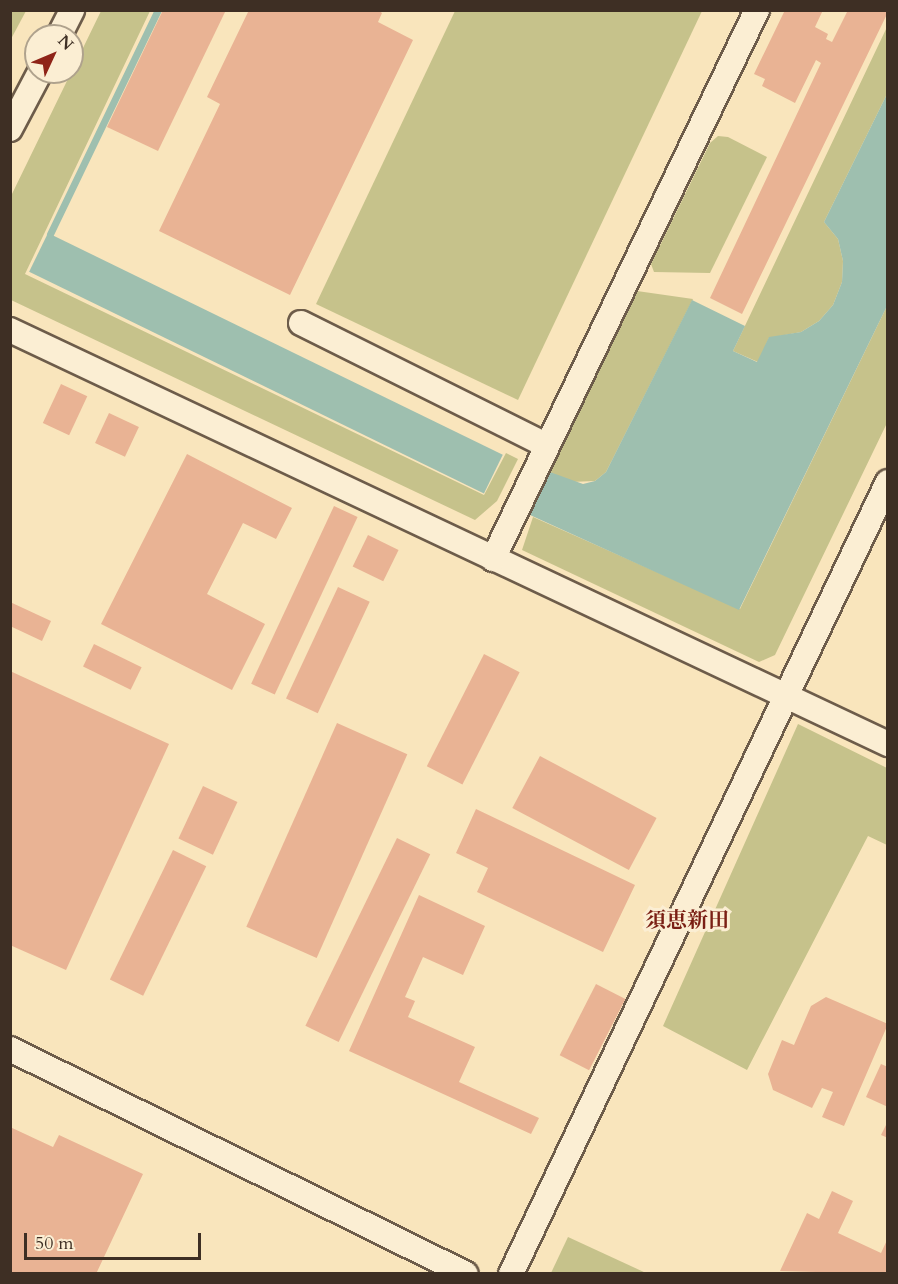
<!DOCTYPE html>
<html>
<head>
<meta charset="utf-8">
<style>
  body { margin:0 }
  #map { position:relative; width:898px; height:1284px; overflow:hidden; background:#f9e5bc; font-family:Cardo,"Noto Serif JP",serif }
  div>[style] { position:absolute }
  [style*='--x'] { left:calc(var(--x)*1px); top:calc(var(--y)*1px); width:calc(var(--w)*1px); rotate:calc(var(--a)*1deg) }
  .green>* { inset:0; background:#c6c28b }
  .water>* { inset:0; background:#9ebfaf; transform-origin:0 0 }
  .stream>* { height:7px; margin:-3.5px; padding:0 3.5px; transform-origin:3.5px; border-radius:3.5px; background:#9ebfaf }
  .building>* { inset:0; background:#e9b394; transform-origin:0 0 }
  .roads { filter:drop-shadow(2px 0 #6d5c4a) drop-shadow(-2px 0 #6d5c4a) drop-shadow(0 2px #6d5c4a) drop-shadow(0 -2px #6d5c4a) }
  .minor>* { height:24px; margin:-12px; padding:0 12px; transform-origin:12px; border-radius:12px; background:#fbeed3 }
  span { translate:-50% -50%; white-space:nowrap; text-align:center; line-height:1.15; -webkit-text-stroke:6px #fbeed3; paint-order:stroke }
  .quarter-label { font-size:21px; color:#7a1f14; font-weight:700 }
  .frame { position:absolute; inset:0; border:12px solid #3e2f24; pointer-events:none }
  .north { position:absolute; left:24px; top:24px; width:60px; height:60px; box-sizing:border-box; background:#fbeed3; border:2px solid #afa28d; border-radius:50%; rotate:46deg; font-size:16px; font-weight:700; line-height:24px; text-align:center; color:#3e2f24 }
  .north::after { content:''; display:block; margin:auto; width:21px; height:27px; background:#8f2418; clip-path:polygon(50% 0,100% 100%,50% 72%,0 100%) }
  .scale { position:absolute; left:24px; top:1233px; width:177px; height:27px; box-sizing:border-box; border:3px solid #3e2f24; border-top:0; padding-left:8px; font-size:18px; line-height:21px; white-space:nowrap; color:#3e2f24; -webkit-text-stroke:4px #fbeed3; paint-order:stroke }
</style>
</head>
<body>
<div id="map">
  <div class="green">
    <div style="clip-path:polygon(11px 10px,26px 11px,11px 39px,10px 11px)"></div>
    <div style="clip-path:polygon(101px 11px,150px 11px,25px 274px,484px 495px,506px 453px,518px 459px,497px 501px,475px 520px,11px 300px,11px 196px)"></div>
    <div style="clip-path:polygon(455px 11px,702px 11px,518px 400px,316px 304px)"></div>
    <div style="clip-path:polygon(887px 27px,887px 94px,824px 222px,838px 239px,843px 261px,842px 282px,833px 305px,819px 321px,801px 332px,769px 338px,758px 362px,733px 351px)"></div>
    <div style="clip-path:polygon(718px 136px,728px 137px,767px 157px,710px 273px,654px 272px,651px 264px,710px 143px)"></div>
    <div style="clip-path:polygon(637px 291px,693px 299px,606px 472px,595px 481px,570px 482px,550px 472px)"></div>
    <div style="clip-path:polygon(887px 306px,887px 423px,775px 655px,759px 662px,522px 550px,533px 517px,740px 609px)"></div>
    <div style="clip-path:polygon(798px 724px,887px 768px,887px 845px,868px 836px,747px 1070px,663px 1026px)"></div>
    <div style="clip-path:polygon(568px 1237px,646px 1273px,551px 1273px)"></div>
  </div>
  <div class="water">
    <div style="clip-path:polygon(887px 94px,887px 306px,739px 610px,530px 515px,550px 472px,583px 484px,595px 481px,606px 472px,692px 300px,745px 326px,733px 351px,757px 362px,769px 337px,801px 332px,819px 321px,833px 305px,842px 282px,843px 261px,838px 239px,824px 222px)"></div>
    <div style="left:48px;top:233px;width:506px;height:43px;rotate:26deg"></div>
  </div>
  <div class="stream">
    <div style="--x:50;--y:234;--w:249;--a:-64.3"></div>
  </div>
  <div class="building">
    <div style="clip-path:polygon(163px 10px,226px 10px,158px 151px,107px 127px)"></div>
    <div style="clip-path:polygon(249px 10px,378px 10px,382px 13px,378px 22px,413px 40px,290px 295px,159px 231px,220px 104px,207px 97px)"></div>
    <div style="clip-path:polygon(785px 10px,823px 10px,815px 27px,828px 34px,826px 39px,832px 42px,848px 10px,888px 12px,742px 314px,710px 298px,821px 63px,816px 60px,795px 103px,762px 86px,765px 79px,754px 74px)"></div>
    <div style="left:61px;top:384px;width:29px;height:43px;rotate:25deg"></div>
    <div style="left:109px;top:413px;width:33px;height:33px;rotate:25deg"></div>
    <div style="clip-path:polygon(187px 454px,292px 508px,276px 539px,243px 523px,207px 594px,265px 624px,232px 690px,101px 624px)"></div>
    <div style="left:334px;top:506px;width:26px;height:196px;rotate:25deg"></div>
    <div style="left:368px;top:535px;width:34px;height:35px;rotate:26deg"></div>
    <div style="left:338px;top:587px;width:35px;height:123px;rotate:25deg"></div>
    <div style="clip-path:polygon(10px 602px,51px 621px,42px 641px,10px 626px)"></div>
    <div style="left:94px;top:644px;width:53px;height:25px;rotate:26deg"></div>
    <div style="left:484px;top:654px;width:40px;height:126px;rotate:27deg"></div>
    <div style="clip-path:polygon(10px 671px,169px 744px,66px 970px,10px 945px)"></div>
    <div style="left:337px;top:723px;width:77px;height:223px;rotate:24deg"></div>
    <div style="left:540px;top:756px;width:132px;height:59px;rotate:28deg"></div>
    <div style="left:203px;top:786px;width:38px;height:58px;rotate:25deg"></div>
    <div style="clip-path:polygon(476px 809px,635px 885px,603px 952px,477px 892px,488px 868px,456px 853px)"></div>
    <div style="left:397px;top:838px;width:37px;height:209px;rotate:26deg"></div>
    <div style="left:173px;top:850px;width:37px;height:144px;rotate:26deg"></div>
    <div style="clip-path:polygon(419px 895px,485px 926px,463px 975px,423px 957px,405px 997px,415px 1001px,408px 1017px,475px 1047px,459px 1082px,539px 1118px,531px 1134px,349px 1051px)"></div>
    <div style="left:596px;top:984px;width:33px;height:80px;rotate:27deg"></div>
    <div style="clip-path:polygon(826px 997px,888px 1024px,844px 1126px,822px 1117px,833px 1092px,822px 1088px,812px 1108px,773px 1090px,768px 1074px,782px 1040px,794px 1045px,811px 1006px)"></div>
    <div style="clip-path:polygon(881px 1064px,888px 1067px,888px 1107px,866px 1097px)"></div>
    <div style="clip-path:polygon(888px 1121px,888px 1138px,881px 1135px)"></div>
    <div style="clip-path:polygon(10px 1127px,53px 1147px,59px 1135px,143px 1174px,96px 1274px,10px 1274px)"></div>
    <div style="clip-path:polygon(832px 1191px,853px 1201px,838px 1233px,881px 1253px,888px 1238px,888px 1274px,780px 1271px,807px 1213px,819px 1219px)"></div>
  </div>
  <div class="roads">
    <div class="minor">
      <div style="--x:59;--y:36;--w:29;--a:-63"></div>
      <div style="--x:10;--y:129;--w:64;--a:-62.2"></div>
      <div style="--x:301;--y:323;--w:274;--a:26.5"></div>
      <div style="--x:10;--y:330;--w:971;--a:25.25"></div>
      <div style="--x:493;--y:559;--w:609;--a:-64.32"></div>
      <div style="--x:10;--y:1049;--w:508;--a:26.26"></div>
      <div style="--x:511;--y:1274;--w:877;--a:-64.55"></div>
    </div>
  </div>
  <div class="quarter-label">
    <span style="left:687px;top:921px">須恵新田</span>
  </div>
  <div class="frame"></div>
  <div class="north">N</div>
  <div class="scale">50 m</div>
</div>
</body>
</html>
